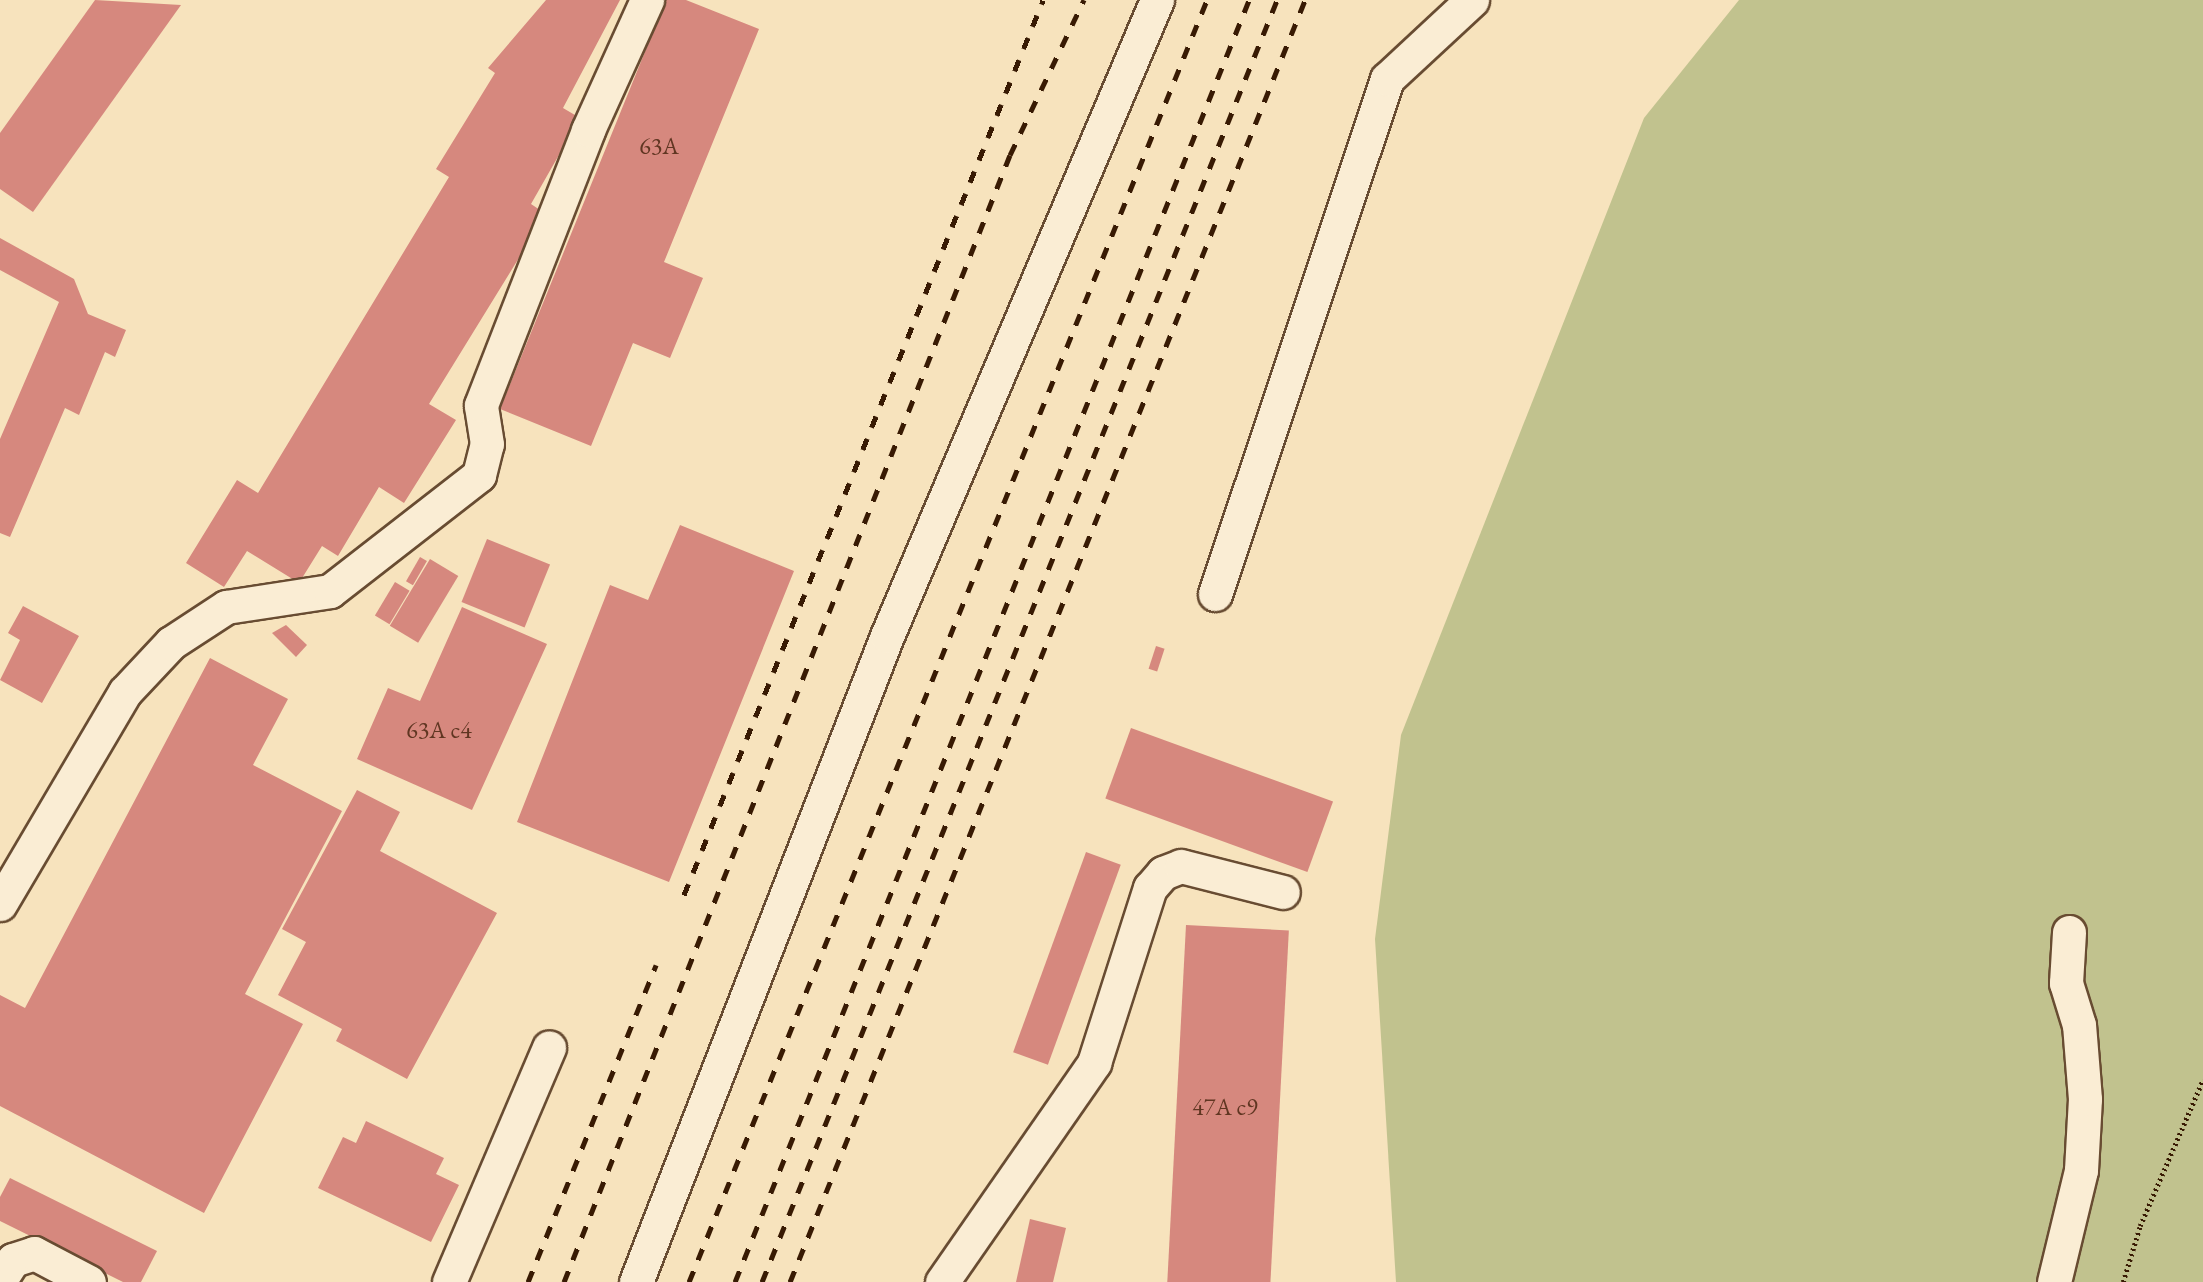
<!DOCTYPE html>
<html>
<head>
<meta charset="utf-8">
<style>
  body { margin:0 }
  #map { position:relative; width:2203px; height:1282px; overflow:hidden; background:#f7e3bd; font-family:"EB Garamond",serif }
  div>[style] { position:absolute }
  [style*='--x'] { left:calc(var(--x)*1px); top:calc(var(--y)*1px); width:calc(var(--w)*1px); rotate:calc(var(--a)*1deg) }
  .green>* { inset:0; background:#c1c28e }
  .building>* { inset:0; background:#d6887e; transform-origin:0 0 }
  .path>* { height:4.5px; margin-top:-2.25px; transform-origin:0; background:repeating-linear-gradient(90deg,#381a03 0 2px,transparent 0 5.5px) }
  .roads { filter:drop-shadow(2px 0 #684c32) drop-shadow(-2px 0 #684c32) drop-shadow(0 2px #684c32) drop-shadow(0 -2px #684c32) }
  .minor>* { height:33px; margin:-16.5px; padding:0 16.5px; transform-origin:16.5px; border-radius:16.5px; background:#faedd4 }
  .rail>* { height:5px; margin-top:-2.5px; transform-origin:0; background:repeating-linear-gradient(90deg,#381a03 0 12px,transparent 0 24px) }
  span { translate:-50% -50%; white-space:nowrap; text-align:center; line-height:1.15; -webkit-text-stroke:5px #faedd4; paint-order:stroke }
  .number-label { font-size:24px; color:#603622 }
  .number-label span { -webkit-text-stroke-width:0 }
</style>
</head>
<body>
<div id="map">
  <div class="green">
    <div style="clip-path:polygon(1739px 0,2203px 0,2203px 1282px,1396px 1282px,1375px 939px,1401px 735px,1644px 118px)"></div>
  </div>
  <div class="building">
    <div style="clip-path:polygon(95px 0,181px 5px,33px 212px,0 189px,0 133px)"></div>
    <div style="clip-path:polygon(546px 0,620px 0,563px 108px,580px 118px,531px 204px,546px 214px,429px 404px,456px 420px,404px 503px,379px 487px,338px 556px,322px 546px,299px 583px,247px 551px,224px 587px,186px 563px,237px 480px,258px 493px,449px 177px,436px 169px,495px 73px,488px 68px)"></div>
    <div style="clip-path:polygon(666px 0,686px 0,759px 29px,664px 262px,703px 278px,670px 358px,633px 343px,591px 446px,500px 409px)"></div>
    <div style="clip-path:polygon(0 238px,74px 279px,88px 314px,126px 330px,115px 357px,105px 352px,79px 415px,65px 408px,10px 537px,0 533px,0 439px,59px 302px,0 270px)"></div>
    <div style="clip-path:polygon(680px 525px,794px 571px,669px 882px,517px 822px,610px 585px,648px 600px)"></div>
    <div style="left:487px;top:539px;width:68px;height:68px;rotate:22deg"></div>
    <div style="left:420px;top:557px;width:8px;height:28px;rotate:30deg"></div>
    <div style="left:430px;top:559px;width:33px;height:78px;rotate:31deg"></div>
    <div style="left:395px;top:582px;width:17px;height:39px;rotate:31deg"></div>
    <div style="clip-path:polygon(23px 606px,79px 636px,42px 703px,0 680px,20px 640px,8px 633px)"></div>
    <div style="clip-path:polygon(462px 607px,547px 644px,472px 810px,357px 759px,388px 688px,420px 701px)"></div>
    <div style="clip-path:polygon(286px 625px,307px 645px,296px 657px,272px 633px)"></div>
    <div style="left:1156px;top:646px;width:9px;height:24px;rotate:18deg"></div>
    <div style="clip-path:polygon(210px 658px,288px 699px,253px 765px,342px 811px,245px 994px,303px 1024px,204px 1213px,0 1106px,0 995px,25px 1008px)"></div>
    <div style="left:1131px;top:728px;width:215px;height:75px;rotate:20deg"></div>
    <div style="clip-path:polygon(357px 790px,400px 812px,380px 851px,497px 913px,407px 1079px,336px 1041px,342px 1029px,278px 995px,306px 942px,282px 929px)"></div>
    <div style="left:1086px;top:852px;width:37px;height:213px;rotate:20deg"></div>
    <div style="left:1186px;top:925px;width:103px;height:358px;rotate:3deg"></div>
    <div style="clip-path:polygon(366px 1121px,444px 1158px,436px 1174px,459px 1185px,431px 1242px,318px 1188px,343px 1137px,356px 1143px)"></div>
    <div style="clip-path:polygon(10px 1178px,157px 1251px,141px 1282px,123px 1282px,0 1221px,0 1197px)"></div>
    <div style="clip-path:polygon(1030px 1219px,1066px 1228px,1053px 1282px,1016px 1282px)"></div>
  </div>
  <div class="path">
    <div style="--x:2123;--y:1282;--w:59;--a:-73.1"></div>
    <div style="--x:2140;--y:1226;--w:159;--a:-66.7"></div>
  </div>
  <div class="roads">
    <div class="minor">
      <div style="--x:1215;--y:594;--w:543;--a:-71.53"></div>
      <div style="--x:1387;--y:79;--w:116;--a:-42.9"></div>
      <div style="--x:0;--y:904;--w:246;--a:-59.5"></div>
      <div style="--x:125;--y:692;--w:67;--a:-46.8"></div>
      <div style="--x:171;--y:643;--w:66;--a:-33.2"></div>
      <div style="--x:226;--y:607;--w:105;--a:-8.7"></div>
      <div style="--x:330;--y:591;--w:189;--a:-37.9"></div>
      <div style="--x:479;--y:475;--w:32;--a:-76"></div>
      <div style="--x:487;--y:444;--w:39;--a:-99"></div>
      <div style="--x:481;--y:405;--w:295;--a:-68.7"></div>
      <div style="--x:588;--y:130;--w:143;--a:-65.6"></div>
      <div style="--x:0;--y:1280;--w:24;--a:-57"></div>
      <div style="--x:13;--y:1260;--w:22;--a:-18"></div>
      <div style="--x:34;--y:1253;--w:62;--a:27.8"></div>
      <div style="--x:449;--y:1282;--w:255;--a:-66.9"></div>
      <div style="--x:636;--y:1282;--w:693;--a:-68.77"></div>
      <div style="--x:887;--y:636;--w:691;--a:-67"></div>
      <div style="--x:942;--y:1282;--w:267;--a:-55.2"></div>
      <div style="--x:1094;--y:1063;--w:184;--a:-72.3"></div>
      <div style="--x:1150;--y:888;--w:20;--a:-49"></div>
      <div style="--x:1163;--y:873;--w:19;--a:-21"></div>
      <div style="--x:1181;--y:866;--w:105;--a:14.3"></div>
      <div style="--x:2054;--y:1282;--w:115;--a:-76.4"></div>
      <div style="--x:2081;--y:1170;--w:71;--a:-86.8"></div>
      <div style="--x:2085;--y:1099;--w:74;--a:-94.6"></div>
      <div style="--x:2079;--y:1025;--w:44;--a:-107.2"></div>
      <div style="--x:2066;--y:983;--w:51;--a:-86.6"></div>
    </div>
  </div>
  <div class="rail">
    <div style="--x:684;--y:895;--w:964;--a:-68.14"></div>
    <div style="--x:528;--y:1282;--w:342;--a:-68"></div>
    <div style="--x:564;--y:1282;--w:1212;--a:-68.41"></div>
    <div style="--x:1010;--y:155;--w:172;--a:-64.5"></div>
    <div style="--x:689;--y:1282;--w:1383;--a:-68"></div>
    <div style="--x:735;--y:1282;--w:1381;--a:-68.15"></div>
    <div style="--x:762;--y:1282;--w:1382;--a:-68.11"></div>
    <div style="--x:790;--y:1282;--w:1382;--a:-68.11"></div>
  </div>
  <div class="number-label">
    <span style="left:659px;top:146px">63А</span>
    <span style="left:439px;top:730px">63А с4</span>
    <span style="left:1225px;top:1107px">47А с9</span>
  </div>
</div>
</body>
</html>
